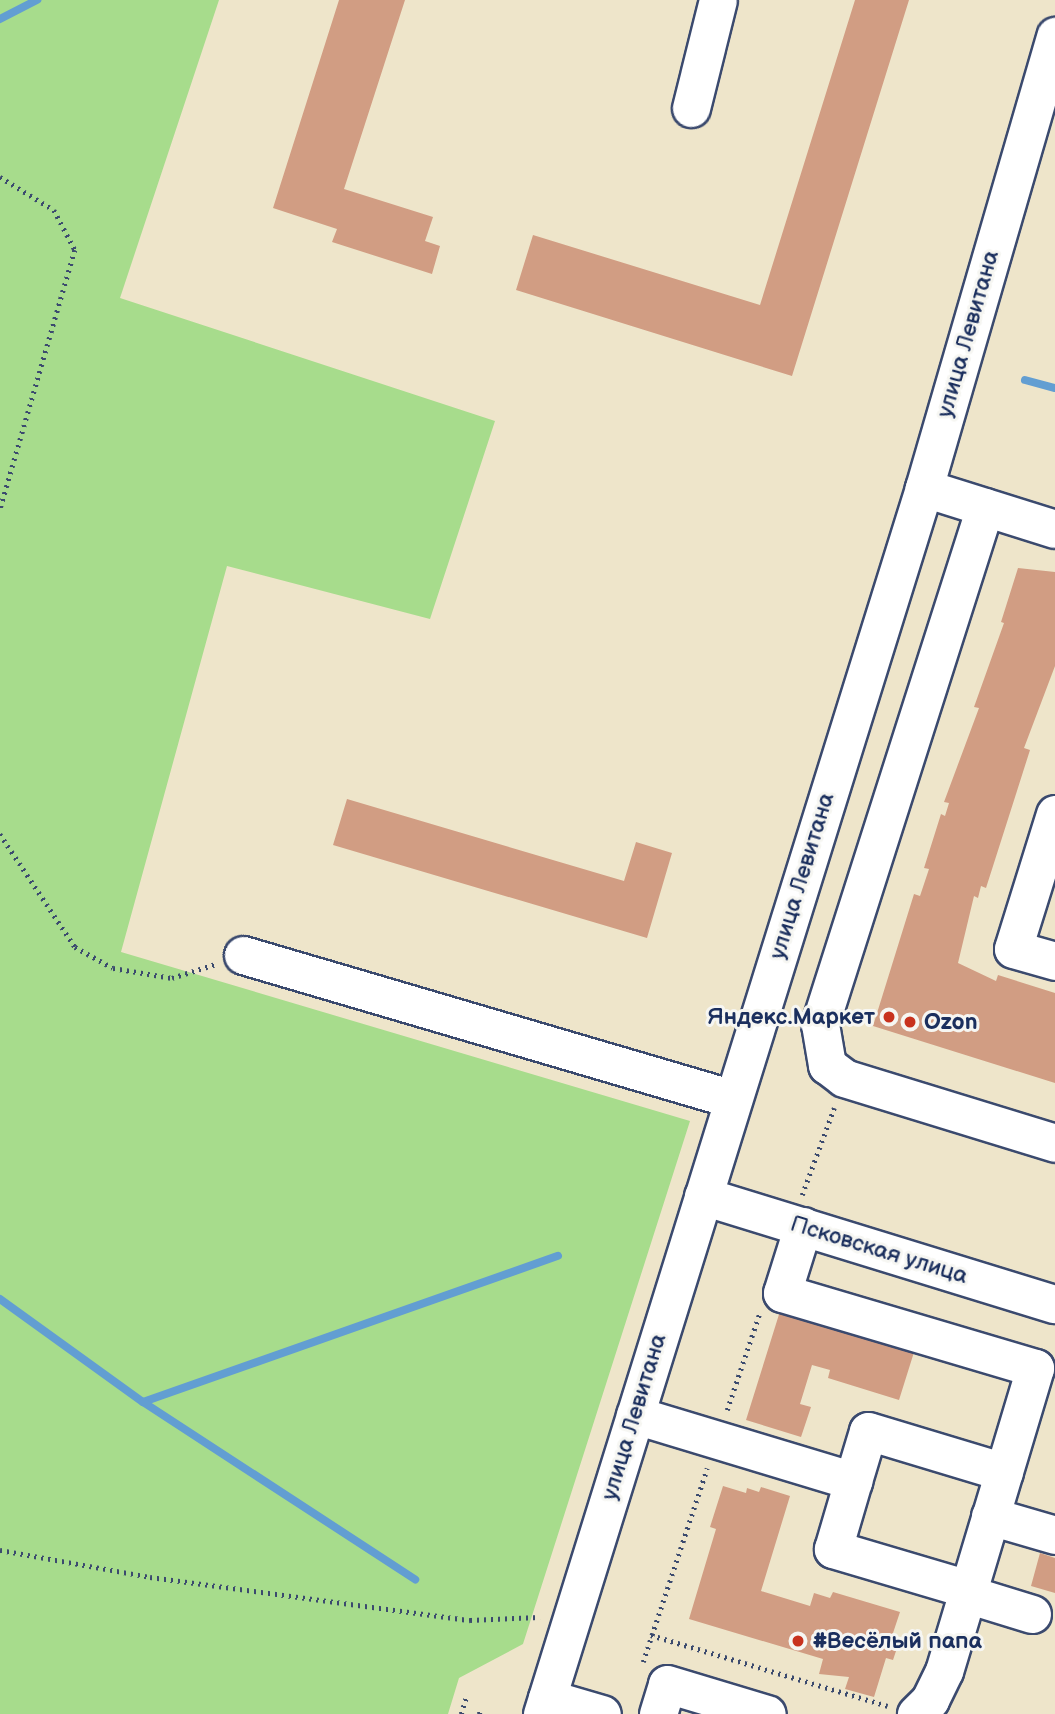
<!DOCTYPE html>
<html>
<head>
<meta charset="utf-8">
<style>
  body { margin:0 }
  #map { position:relative; width:1055px; height:1714px; overflow:hidden; background:#eee5ca; font-family:"Balsamiq Sans",sans-serif }
  div>[style] { position:absolute }
  [style*='--x'] { left:calc(var(--x)*1px); top:calc(var(--y)*1px); width:calc(var(--w)*1px); rotate:calc(var(--a)*1deg) }
  .green>* { inset:0; background:#a7dc8c }
  .stream>* { height:8px; margin:-4px; padding:0 4px; transform-origin:4px; border-radius:4px; background:#629ed2 }
  .building>* { inset:0; background:#d19d83 }
  .path>* { height:4.5px; margin-top:-2.25px; transform-origin:0; background:repeating-linear-gradient(90deg,#3b4a6e 0 2px,transparent 0 7px) }
  .roads { filter:drop-shadow(2px 0 #3b4a6e) drop-shadow(-2px 0 #3b4a6e) drop-shadow(0 2px #3b4a6e) drop-shadow(0 -2px #3b4a6e) }
  .minor>* { height:37px; margin:-18.5px; padding:0 18.5px; transform-origin:18.5px; border-radius:18.5px; background:#fff }
  .dots>* { width:19px; height:19px; translate:-50% -50%; box-sizing:border-box; border:4px solid #f6f6f2; border-radius:50% }
  span { translate:-50% -50%; white-space:nowrap; text-align:center; line-height:1.15; -webkit-text-stroke:6px #f6f6f2; paint-order:stroke }
  .street-label { font-size:23px; color:#1b2f5e }
  .poi-label { font-size:23px; color:#1b2f5e; font-weight:700 }
  .right { translate:-100% -50%; text-align:right }
  .left { translate:0 -50%; text-align:left }
</style>
</head>
<body>
<div id="map">
  <div class="green">
    <div style="clip-path:polygon(0 0,219px 0,120px 298px,495px 421px,430px 619px,227px 566px,121px 952px,690px 1121px,523px 1644px,459px 1678px,448px 1714px,0 1714px)"></div>
  </div>
  <div class="stream">
    <div style="--x:0;--y:19;--w:42;--a:-27.2"></div>
    <div style="--x:1025;--y:380;--w:31;--a:15"></div>
    <div style="--x:0;--y:1299;--w:176;--a:35.8"></div>
    <div style="--x:143;--y:1402;--w:440;--a:-19.4"></div>
    <div style="--x:143;--y:1402;--w:325;--a:33.1"></div>
  </div>
  <div class="building">
    <div style="clip-path:polygon(339px 0,405px 0,344px 189px,433px 217px,425px 241px,440px 246px,432px 274px,332px 242px,337px 229px,273px 208px)"></div>
    <div style="clip-path:polygon(855px 0,909px 0,792px 376px,516px 290px,533px 235px,760px 305px)"></div>
    <div style="clip-path:polygon(1018px 568px,1055px 572px,1055px 666px,1024px 748px,1030px 750px,986px 888px,981px 886px,978px 898px,974px 896px,958px 963px,996px 981px,998px 975px,1055px 993px,1055px 1083px,873px 1026px,914px 894px,920px 896px,929px 869px,924px 868px,941px 814px,945px 816px,949px 803px,944px 802px,979px 708px,974px 707px,1004px 623px,1001px 622px)"></div>
    <div style="clip-path:polygon(347px 799px,624px 881px,636px 842px,672px 853px,647px 938px,333px 845px)"></div>
    <div style="clip-path:polygon(781px 1308px,915px 1349px,899px 1400px,828px 1378px,830px 1370px,812px 1365px,800px 1404px,811px 1407px,801px 1437px,746px 1420px)"></div>
    <div style="clip-path:polygon(723px 1486px,746px 1493px,747px 1488px,759px 1492px,761px 1487px,790px 1496px,761px 1591px,810px 1606px,814px 1593px,830px 1598px,833px 1592px,900px 1612px,891px 1639px,899px 1642px,893px 1660px,886px 1658px,874px 1697px,845px 1689px,849px 1677px,819px 1674px,823px 1659px,689px 1619px,716px 1529px,710px 1527px)"></div>
    <div style="clip-path:polygon(1040px 1553px,1055px 1558px,1055px 1593px,1031px 1586px)"></div>
  </div>
  <div class="path">
    <div style="--x:0;--y:177;--w:63;--a:31.4"></div>
    <div style="--x:54;--y:210;--w:45;--a:62.3"></div>
    <div style="--x:75;--y:250;--w:270;--a:106.1"></div>
    <div style="--x:0;--y:834;--w:136;--a:56.4"></div>
    <div style="--x:75;--y:947;--w:43;--a:28.9"></div>
    <div style="--x:113;--y:968;--w:60;--a:9.6"></div>
    <div style="--x:172;--y:978;--w:46;--a:-17.7"></div>
    <div style="--x:802;--y:1195;--w:93;--a:-69.8"></div>
    <div style="--x:727;--y:1410;--w:103;--a:-71.4"></div>
    <div style="--x:0;--y:1550;--w:152;--a:10.2"></div>
    <div style="--x:150;--y:1577;--w:323;--a:7.7"></div>
    <div style="--x:470;--y:1620;--w:70;--a:-2.5"></div>
    <div style="--x:651;--y:1635;--w:247;--a:16.7"></div>
    <div style="--x:643;--y:1662;--w:204;--a:-71.7"></div>
    <div style="--x:461;--y:1714;--w:17;--a:-73"></div>
    <div style="--x:479;--y:1714;--w:3;--a:-72"></div>
  </div>
  <div class="roads">
    <div class="minor">
      <div style="--x:691;--y:108;--w:111;--a:-76"></div>
      <div style="--x:924;--y:488;--w:137;--a:17.4"></div>
      <div style="--x:985;--y:507;--w:543;--a:107.7"></div>
      <div style="--x:820;--y:1024;--w:42;--a:80.3"></div>
      <div style="--x:827;--y:1065;--w:21;--a:37"></div>
      <div style="--x:844;--y:1078;--w:221;--a:17.1"></div>
      <div style="--x:1055;--y:814;--w:141;--a:107.3"></div>
      <div style="--x:1013;--y:949;--w:44;--a:15.9"></div>
      <div style="--x:243;--y:955;--w:511;--a:16.38"></div>
      <div style="--x:703;--y:1196;--w:368;--a:17.1"></div>
      <div style="--x:803;--y:1226;--w:70;--a:107.4"></div>
      <div style="--x:782;--y:1293;--w:264;--a:16.5"></div>
      <div style="--x:1035;--y:1368;--w:316;--a:106.7"></div>
      <div style="--x:944;--y:1671;--w:32;--a:116"></div>
      <div style="--x:930;--y:1700;--w:20;--a:135"></div>
      <div style="--x:635;--y:1415;--w:228;--a:16.8"></div>
      <div style="--x:990;--y:1516;--w:68;--a:16.3"></div>
      <div style="--x:968;--y:1589;--w:141;--a:-163.5"></div>
      <div style="--x:833;--y:1549;--w:71;--a:-73.6"></div>
      <div style="--x:853;--y:1481;--w:52;--a:-73.3"></div>
      <div style="--x:868;--y:1431;--w:142;--a:16.8"></div>
      <div style="--x:967;--y:1594;--w:68;--a:17.1"></div>
      <div style="--x:547;--y:1698;--w:57;--a:16.2"></div>
      <div style="--x:542;--y:1714;--w:1284;--a:-72.69"></div>
      <div style="--x:924;--y:488;--w:471;--a:-73.8"></div>
      <div style="--x:658;--y:1714;--w:31;--a:-73"></div>
      <div style="--x:667;--y:1684;--w:104;--a:16.7"></div>
    </div>
  </div>
  <div class="dots">
    <div style="left:889px;top:1017px;background:#c8321e"></div>
    <div style="left:910px;top:1022px;background:#c8321e"></div>
    <div style="left:798px;top:1641px;background:#c8321e"></div>
  </div>
  <div class="street-label">
    <span style="left:968px;top:334px;rotate:-74deg">улица Левитана</span>
    <span style="left:802px;top:876px;rotate:-73deg">улица Левитана</span>
    <span style="left:879px;top:1250px;rotate:17deg">Псковская улица</span>
    <span style="left:634px;top:1417px;rotate:-73deg">улица Левитана</span>
  </div>
  <div class="poi-label">
    <span class="right" style="left:875px;top:1017px">Яндекс.Маркет</span>
    <span class="left" style="left:924px;top:1022px">Ozon</span>
    <span class="left" style="left:812px;top:1641px">#Весёлый папа</span>
  </div>
</div>
</body>
</html>
